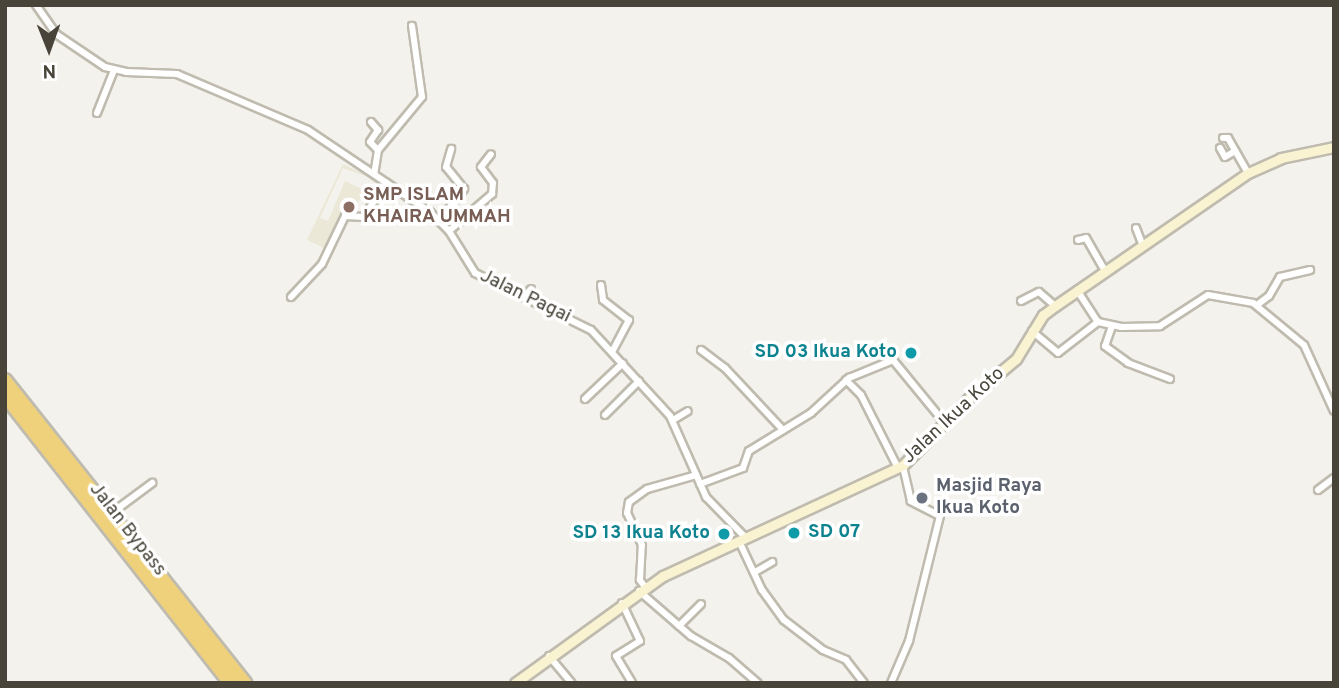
<!DOCTYPE html>
<html>
<head>
<meta charset="utf-8">
<style>
  body { margin:0 }
  #map { position:relative; width:1339px; height:688px; overflow:hidden; background:#f4f2ec; font-family:Overpass,sans-serif }
  div>[style] { position:absolute }
  [style*='--x'] { left:calc(var(--x)*1px); top:calc(var(--y)*1px); width:calc(var(--w)*1px); rotate:calc(var(--a)*1deg) }
  .education>* { inset:0; background:#ece8d7 }
  .roads { filter:drop-shadow(2px 0 #bfbbaf) drop-shadow(-2px 0 #bfbbaf) drop-shadow(0 2px #bfbbaf) drop-shadow(0 -2px #bfbbaf) }
  .street>* { height:6px; margin:-3px; padding:0 3px; transform-origin:3px; border-radius:3px; background:#fff }
  .secondary>* { height:9px; margin:-4.5px; padding:0 4.5px; transform-origin:4.5px; border-radius:4.5px; background:#faf3d1 }
  .highway>* { height:12px; margin:-6px; padding:0 6px; transform-origin:6px; border-radius:6px; background:#f0d17b }
  .dots>* { width:19px; height:19px; translate:-50% -50%; box-sizing:border-box; border:4px solid #fff; border-radius:50% }
  span { translate:-50% -50%; white-space:nowrap; text-align:center; line-height:1.15; -webkit-text-stroke:7px #fff; paint-order:stroke }
  .education-label { font-size:19px; color:#785e54; font-weight:700 }
  .left { translate:0 -50%; text-align:left }
  .street-label { font-size:19px; color:#48443a }
  .culture-label { font-size:19px; color:#0d838f; font-weight:700 }
  .right { translate:-100% -50%; text-align:right }
  .worship-label { font-size:19px; color:#5b616d; font-weight:700 }
  .frame { position:absolute; inset:0; border:7px solid #48443a; pointer-events:none }
  .north { position:absolute; left:14px; top:14px; width:70px; height:70px; -webkit-text-stroke:5px #fff; paint-order:stroke; rotate:179deg; font-size:19px; font-weight:700; line-height:28px; text-align:center; color:#48443a }
  .north::after { content:''; display:block; margin:auto; width:24px; height:32px; background:#48443a; clip-path:polygon(50% 0,100% 100%,50% 72%,0 100%) }
</style>
</head>
<body>
<div id="map">
  <div class="education">
    <div style="clip-path:polygon(evenodd,343px 164px,381px 182px,364px 218px,347px 210px,328px 250px,307px 240px,343px 164px,343px 168px,368px 177px,376px 185px,362px 216px,354px 211px,364px 190px,345px 181px,328px 221px,320px 218px,343px 168px)"></div>
  </div>
  <div class="roads">
    <div class="street">
      <div style="--x:36;--y:5;--w:35;--a:55"></div>
      <div style="--x:56;--y:34;--w:59;--a:34"></div>
      <div style="--x:105;--y:67;--w:22;--a:13"></div>
      <div style="--x:126;--y:72;--w:51;--a:2.2"></div>
      <div style="--x:177;--y:74;--w:142;--a:23.1"></div>
      <div style="--x:308;--y:130;--w:147;--a:33.9"></div>
      <div style="--x:430;--y:212;--w:27;--a:45"></div>
      <div style="--x:449;--y:231;--w:49;--a:58.2"></div>
      <div style="--x:475;--y:273;--w:129;--a:26.2"></div>
      <div style="--x:591;--y:330;--w:117;--a:47.4"></div>
      <div style="--x:670;--y:416;--w:89;--a:66"></div>
      <div style="--x:706;--y:497;--w:57;--a:45.7"></div>
      <div style="--x:97;--y:113;--w:46;--a:-68.4"></div>
      <div style="--x:371;--y:122;--w:11;--a:49"></div>
      <div style="--x:378;--y:130;--w:14;--a:124"></div>
      <div style="--x:370;--y:142;--w:11;--a:45"></div>
      <div style="--x:378;--y:150;--w:24;--a:99"></div>
      <div style="--x:1223;--y:138;--w:5;--a:0"></div>
      <div style="--x:1228;--y:138;--w:40;--a:60.3"></div>
      <div style="--x:1220;--y:148;--w:10;--a:61"></div>
      <div style="--x:1225;--y:157;--w:12;--a:-31"></div>
      <div style="--x:378;--y:150;--w:69;--a:-50.3"></div>
      <div style="--x:422;--y:97;--w:72;--a:-98"></div>
      <div style="--x:439;--y:221;--w:41;--a:-52"></div>
      <div style="--x:464;--y:189;--w:28;--a:-129"></div>
      <div style="--x:446;--y:167;--w:19;--a:-74"></div>
      <div style="--x:1136;--y:228;--w:19;--a:69"></div>
      <div style="--x:449;--y:231;--w:57;--a:-40.7"></div>
      <div style="--x:492;--y:194;--w:11;--a:-85"></div>
      <div style="--x:493;--y:183;--w:20;--a:-127"></div>
      <div style="--x:481;--y:167;--w:16;--a:-52"></div>
      <div style="--x:1078;--y:240;--w:8;--a:-14"></div>
      <div style="--x:1086;--y:238;--w:38;--a:60"></div>
      <div style="--x:601;--y:285;--w:15;--a:82"></div>
      <div style="--x:603;--y:300;--w:33;--a:38"></div>
      <div style="--x:629;--y:320;--w:36;--a:118"></div>
      <div style="--x:1077;--y:290;--w:38;--a:57"></div>
      <div style="--x:1098;--y:322;--w:24;--a:12"></div>
      <div style="--x:1121;--y:327;--w:39;--a:-1"></div>
      <div style="--x:1160;--y:326;--w:57;--a:-32.9"></div>
      <div style="--x:1208;--y:295;--w:46;--a:10.1"></div>
      <div style="--x:1253;--y:303;--w:66;--a:39.5"></div>
      <div style="--x:1304;--y:345;--w:72;--a:65.6"></div>
      <div style="--x:291;--y:297;--w:45;--a:-46.8"></div>
      <div style="--x:322;--y:264;--w:53;--a:-64.4"></div>
      <div style="--x:345;--y:216;--w:19;--a:3"></div>
      <div style="--x:364;--y:217;--w:41;--a:-57.8"></div>
      <div style="--x:523;--y:298;--w:12;--a:-48"></div>
      <div style="--x:1021;--y:301;--w:20;--a:-27"></div>
      <div style="--x:1039;--y:292;--w:21;--a:41"></div>
      <div style="--x:1257;--y:305;--w:15;--a:-37"></div>
      <div style="--x:1269;--y:296;--w:22;--a:-60"></div>
      <div style="--x:1280;--y:277;--w:31;--a:-13"></div>
      <div style="--x:1112;--y:326;--w:21;--a:109"></div>
      <div style="--x:1105;--y:346;--w:29;--a:36"></div>
      <div style="--x:1128;--y:363;--w:45;--a:20.9"></div>
      <div style="--x:1032;--y:331;--w:34;--a:40"></div>
      <div style="--x:1058;--y:353;--w:51;--a:-37.8"></div>
      <div style="--x:701;--y:350;--w:30;--a:37"></div>
      <div style="--x:725;--y:368;--w:85;--a:46.9"></div>
      <div style="--x:846;--y:380;--w:21;--a:45"></div>
      <div style="--x:861;--y:395;--w:82;--a:63.1"></div>
      <div style="--x:585;--y:399;--w:52;--a:-43.5"></div>
      <div style="--x:605;--y:415;--w:48;--a:-45"></div>
      <div style="--x:673;--y:420;--w:17;--a:-31"></div>
      <div style="--x:700;--y:484;--w:46;--a:-20.4"></div>
      <div style="--x:743;--y:468;--w:18;--a:-71"></div>
      <div style="--x:749;--y:451;--w:73;--a:-31.5"></div>
      <div style="--x:811;--y:413;--w:52;--a:-42.6"></div>
      <div style="--x:849;--y:378;--w:48;--a:-22.2"></div>
      <div style="--x:893;--y:360;--w:80;--a:50.6"></div>
      <div style="--x:1318;--y:490;--w:20;--a:-37"></div>
      <div style="--x:113;--y:512;--w:49;--a:-36.6"></div>
      <div style="--x:739;--y:541;--w:54;--a:64.9"></div>
      <div style="--x:762;--y:590;--w:37;--a:54"></div>
      <div style="--x:784;--y:620;--w:49;--a:37.6"></div>
      <div style="--x:823;--y:650;--w:25;--a:23"></div>
      <div style="--x:846;--y:660;--w:29;--a:52"></div>
      <div style="--x:755;--y:572;--w:20;--a:-30"></div>
      <div style="--x:645;--y:587;--w:9;--a:-126"></div>
      <div style="--x:640;--y:580;--w:35;--a:-87"></div>
      <div style="--x:642;--y:545;--w:35;--a:-115"></div>
      <div style="--x:627;--y:513;--w:11;--a:-80"></div>
      <div style="--x:629;--y:502;--w:22;--a:-36"></div>
      <div style="--x:647;--y:489;--w:51;--a:-15.9"></div>
      <div style="--x:639;--y:591;--w:69;--a:40.9"></div>
      <div style="--x:691;--y:636;--w:44;--a:30.1"></div>
      <div style="--x:729;--y:658;--w:38;--a:41"></div>
      <div style="--x:622;--y:603;--w:42;--a:64.7"></div>
      <div style="--x:640;--y:641;--w:28;--a:148"></div>
      <div style="--x:616;--y:656;--w:31;--a:59"></div>
      <div style="--x:679;--y:626;--w:31;--a:-45"></div>
      <div style="--x:549;--y:656;--w:35;--a:50"></div>
      <div style="--x:891;--y:683;--w:46;--a:-66.8"></div>
      <div style="--x:909;--y:641;--w:129;--a:-76.1"></div>
      <div style="--x:940;--y:516;--w:33;--a:-153"></div>
      <div style="--x:911;--y:501;--w:37;--a:-103"></div>
    </div>
    <div class="secondary">
      <div style="--x:515;--y:683;--w:183;--a:-35.9"></div>
      <div style="--x:663;--y:576;--w:264;--a:-24.8"></div>
      <div style="--x:903;--y:465;--w:93;--a:-45.4"></div>
      <div style="--x:968;--y:399;--w:62;--a:-39.8"></div>
      <div style="--x:1016;--y:359;--w:52;--a:-58.5"></div>
      <div style="--x:1043;--y:315;--w:15;--a:-37"></div>
      <div style="--x:1055;--y:306;--w:234;--a:-34.6"></div>
      <div style="--x:1248;--y:173;--w:36;--a:-24"></div>
      <div style="--x:1281;--y:158;--w:54;--a:-11.7"></div>
    </div>
    <div class="highway">
      <div style="--x:5;--y:380;--w:387;--a:51.6"></div>
      <div style="--x:5;--y:396;--w:365;--a:51.9"></div>
    </div>
  </div>
  <div class="dots">
    <div style="left:349px;top:207px;background:#8d6e63"></div>
    <div style="left:911px;top:353px;background:#0f9aa8"></div>
    <div style="left:922px;top:498px;background:#6b7280"></div>
    <div style="left:794px;top:533px;background:#0f9aa8"></div>
    <div style="left:724px;top:534px;background:#0f9aa8"></div>
  </div>
  <div class="education-label">
    <span class="left" style="left:363px;top:207px">SMP ISLAM<br>KHAIRA UMMAH</span>
  </div>
  <div class="street-label">
    <span style="left:525px;top:297px;rotate:26deg">Jalan Pagai</span>
    <span style="left:954px;top:416px;rotate:-43deg">Jalan Ikua Koto</span>
    <span style="left:127px;top:530px;rotate:52deg">Jalan Bypass</span>
  </div>
  <div class="culture-label">
    <span class="right" style="left:897px;top:353px">SD 03 Ikua Koto</span>
    <span class="left" style="left:808px;top:533px">SD 07</span>
    <span class="right" style="left:710px;top:534px">SD 13 Ikua Koto</span>
  </div>
  <div class="worship-label">
    <span class="left" style="left:936px;top:498px">Masjid Raya<br>Ikua Koto</span>
  </div>
  <div class="frame"></div>
  <div class="north">N</div>
</div>
</body>
</html>
